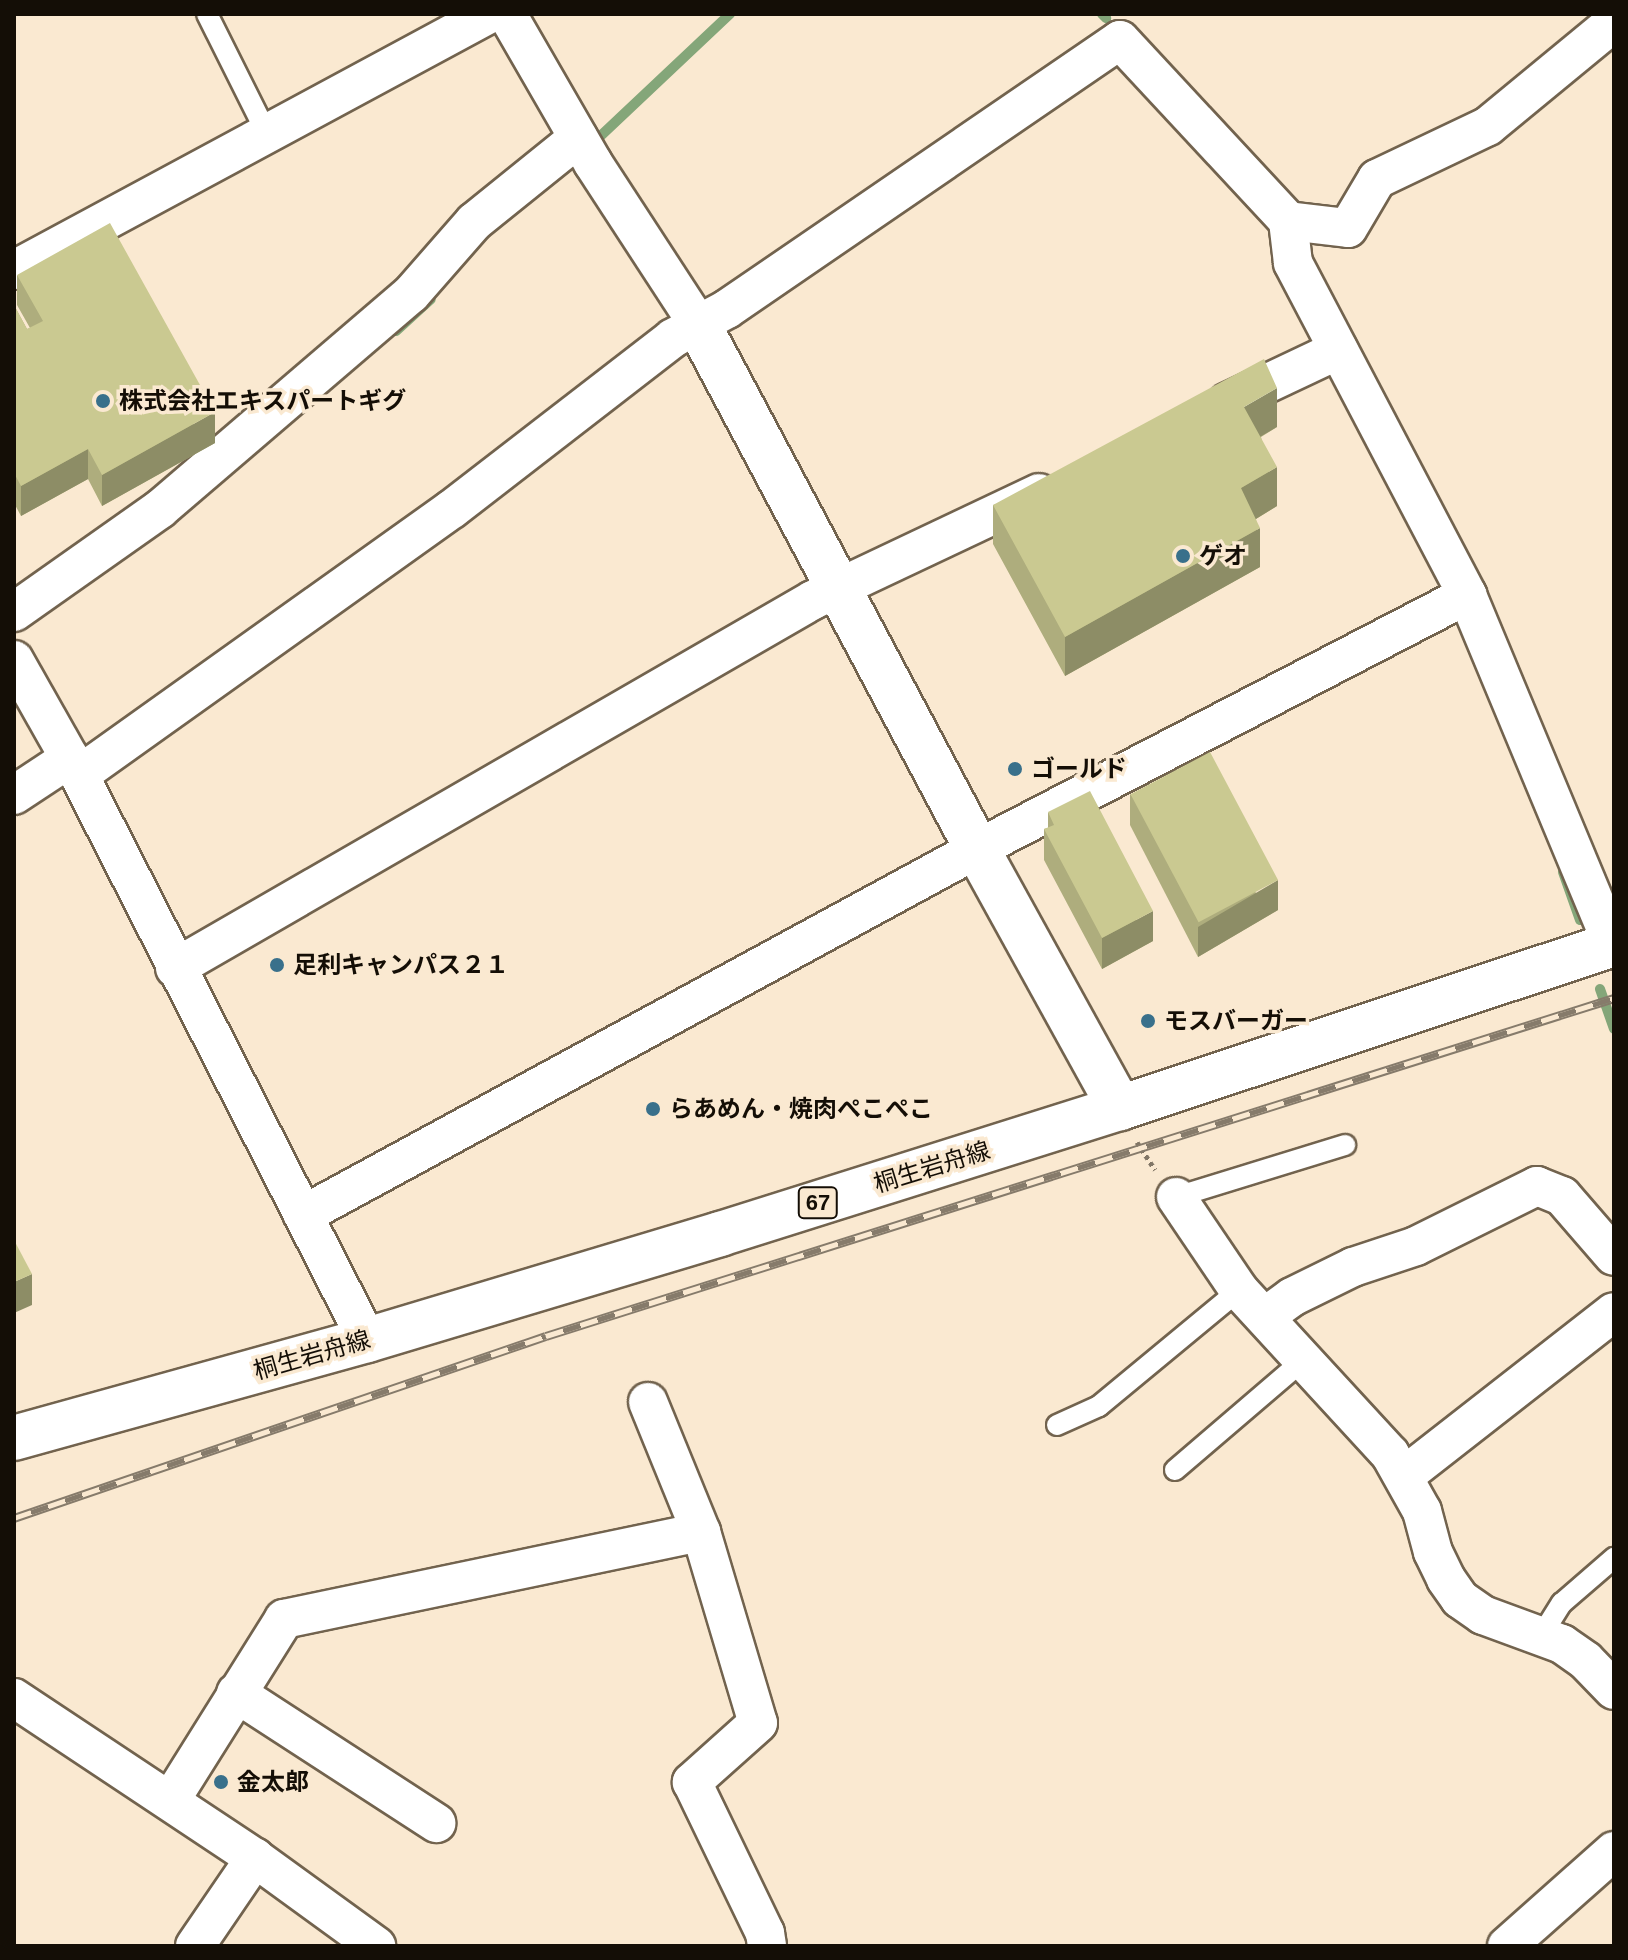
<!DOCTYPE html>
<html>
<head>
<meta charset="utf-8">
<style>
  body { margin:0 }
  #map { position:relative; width:1628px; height:1960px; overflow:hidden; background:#fae9d1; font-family:Helvetica,"Noto Sans JP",sans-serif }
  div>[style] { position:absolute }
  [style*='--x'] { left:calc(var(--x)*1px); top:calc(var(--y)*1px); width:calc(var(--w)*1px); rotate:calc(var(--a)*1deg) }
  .stream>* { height:10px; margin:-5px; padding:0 5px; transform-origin:5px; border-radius:5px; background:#84a679 }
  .path>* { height:5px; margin-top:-2.5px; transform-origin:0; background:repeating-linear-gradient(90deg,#817666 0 4px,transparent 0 8px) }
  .roads { filter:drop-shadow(2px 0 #72634e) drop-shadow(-2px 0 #72634e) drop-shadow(0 2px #72634e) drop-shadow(0 -2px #72634e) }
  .lane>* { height:20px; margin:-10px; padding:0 10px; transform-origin:10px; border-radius:10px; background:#fff }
  .street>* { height:38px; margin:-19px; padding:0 19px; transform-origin:19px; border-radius:19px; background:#fff }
  .secondary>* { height:44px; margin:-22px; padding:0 22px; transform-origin:22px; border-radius:22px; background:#fff }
  .primary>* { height:44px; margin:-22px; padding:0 22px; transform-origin:22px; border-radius:22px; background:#fff }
  .rail>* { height:9px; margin-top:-4.5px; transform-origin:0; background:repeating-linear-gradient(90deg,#fae9d1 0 18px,#867b6b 0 36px); box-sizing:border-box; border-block:2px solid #867b6b }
  .wall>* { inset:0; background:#aead7d }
  .shaded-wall>* { inset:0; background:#8d8d66 }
  .building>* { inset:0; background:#cac991; transform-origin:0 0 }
  .dots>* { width:22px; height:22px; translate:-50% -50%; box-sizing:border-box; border:4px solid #fae9d1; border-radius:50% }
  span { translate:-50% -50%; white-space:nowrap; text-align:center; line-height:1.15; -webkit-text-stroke:7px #fae9d1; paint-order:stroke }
  .shield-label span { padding:2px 6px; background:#fae9d1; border:2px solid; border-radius:6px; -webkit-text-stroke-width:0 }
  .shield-label { font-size:22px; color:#140e06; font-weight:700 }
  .poi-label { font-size:24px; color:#140e06; font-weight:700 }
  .left { translate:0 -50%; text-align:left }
  .street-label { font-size:24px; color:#140e06 }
  .frame { position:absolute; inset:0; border:16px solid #140e06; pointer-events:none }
</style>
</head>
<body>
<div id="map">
  <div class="stream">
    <div style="--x:1102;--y:14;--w:6;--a:45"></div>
    <div style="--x:592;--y:144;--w:190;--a:-43.3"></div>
    <div style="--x:396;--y:331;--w:47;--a:-42.4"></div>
    <div style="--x:1563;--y:872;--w:51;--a:70.5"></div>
    <div style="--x:1600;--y:989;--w:42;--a:70.7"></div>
  </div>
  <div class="path">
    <div style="--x:1137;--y:1142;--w:33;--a:57"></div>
  </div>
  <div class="roads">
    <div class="lane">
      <div style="--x:207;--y:14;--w:134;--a:63.4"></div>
      <div style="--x:1176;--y:1197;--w:177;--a:-17.1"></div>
      <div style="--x:1057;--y:1425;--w:46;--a:-24.3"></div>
      <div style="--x:1099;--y:1406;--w:182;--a:-39.6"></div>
      <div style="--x:1175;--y:1470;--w:167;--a:-40.6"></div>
      <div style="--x:1541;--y:1636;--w:39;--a:-58"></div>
      <div style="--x:1562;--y:1603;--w:69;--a:-40.9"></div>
    </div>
    <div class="street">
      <div style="--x:507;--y:14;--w:172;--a:60"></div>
      <div style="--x:593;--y:163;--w:192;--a:56.9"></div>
      <div style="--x:1288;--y:221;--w:60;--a:6.7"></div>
      <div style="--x:1348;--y:228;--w:57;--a:-59.4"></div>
      <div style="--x:1377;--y:179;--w:123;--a:-25.5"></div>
      <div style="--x:1488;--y:126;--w:163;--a:-39.5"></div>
      <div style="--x:14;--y:270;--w:540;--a:-28.32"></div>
      <div style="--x:1228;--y:402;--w:122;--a:-25.3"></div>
      <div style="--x:14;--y:612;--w:179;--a:-35.2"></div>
      <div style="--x:160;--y:509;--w:330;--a:-40.6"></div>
      <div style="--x:411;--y:294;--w:96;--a:-48.8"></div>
      <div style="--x:474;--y:222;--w:134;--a:-38.9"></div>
      <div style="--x:14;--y:660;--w:132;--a:60.5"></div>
      <div style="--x:79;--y:775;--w:634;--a:62.99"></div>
      <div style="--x:79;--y:775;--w:458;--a:-35.5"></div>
      <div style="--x:452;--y:509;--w:279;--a:-37.7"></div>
      <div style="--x:673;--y:338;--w:61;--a:-28.2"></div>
      <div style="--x:727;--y:309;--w:476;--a:-34.4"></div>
      <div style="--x:1120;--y:40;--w:247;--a:47.1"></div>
      <div style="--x:1288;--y:221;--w:42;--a:83.2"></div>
      <div style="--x:1293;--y:263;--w:375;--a:62.3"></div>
      <div style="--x:1467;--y:595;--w:379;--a:67.4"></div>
      <div style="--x:14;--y:795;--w:67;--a:-33.5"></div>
      <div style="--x:175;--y:968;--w:737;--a:-29.98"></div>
      <div style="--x:813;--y:600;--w:250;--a:-25.3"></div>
      <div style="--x:1176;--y:1197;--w:112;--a:55.9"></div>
      <div style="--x:1239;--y:1290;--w:223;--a:47.4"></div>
      <div style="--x:1390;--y:1454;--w:65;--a:60.7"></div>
      <div style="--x:1422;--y:1511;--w:42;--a:75"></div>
      <div style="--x:1433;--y:1552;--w:30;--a:64"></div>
      <div style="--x:1446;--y:1579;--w:24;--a:55"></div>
      <div style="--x:1460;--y:1599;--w:28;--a:35"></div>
      <div style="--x:1483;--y:1615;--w:84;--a:20.2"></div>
      <div style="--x:1562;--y:1644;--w:29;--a:35"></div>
      <div style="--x:1586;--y:1661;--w:40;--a:46"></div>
      <div style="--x:303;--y:1215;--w:767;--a:-28.5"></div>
      <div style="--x:977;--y:849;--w:552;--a:-27.4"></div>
      <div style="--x:1266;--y:1316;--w:32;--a:-36"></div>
      <div style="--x:1292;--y:1297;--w:68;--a:-26.2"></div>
      <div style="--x:1353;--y:1267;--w:66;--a:-18.4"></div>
      <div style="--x:1416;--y:1246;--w:135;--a:-26.4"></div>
      <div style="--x:1537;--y:1186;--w:27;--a:22"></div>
      <div style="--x:1562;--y:1196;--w:79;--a:49.1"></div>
      <div style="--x:648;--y:1402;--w:140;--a:67.8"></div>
      <div style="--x:701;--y:1532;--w:199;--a:73.4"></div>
      <div style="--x:758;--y:1723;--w:89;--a:138.2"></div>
      <div style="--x:692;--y:1782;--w:168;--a:64.2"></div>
      <div style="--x:765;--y:1933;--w:13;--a:81"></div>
      <div style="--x:1404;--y:1476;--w:266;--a:-38"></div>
      <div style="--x:236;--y:1693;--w:239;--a:33"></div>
      <div style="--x:14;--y:1698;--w:289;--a:33.6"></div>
      <div style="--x:255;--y:1858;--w:150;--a:36"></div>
      <div style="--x:170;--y:1801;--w:215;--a:-57.9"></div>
      <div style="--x:284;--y:1619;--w:426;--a:-11.8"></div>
      <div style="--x:195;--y:1946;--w:107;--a:-55.7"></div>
      <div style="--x:1507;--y:1946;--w:143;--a:-41.6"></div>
    </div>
    <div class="secondary">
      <div style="--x:698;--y:324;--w:595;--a:62.01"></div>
      <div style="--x:977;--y:849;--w:296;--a:61.1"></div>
    </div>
    <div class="primary">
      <div style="--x:14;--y:1438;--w:366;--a:-15.5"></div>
      <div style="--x:367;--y:1340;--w:369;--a:-16.7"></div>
      <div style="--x:720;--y:1234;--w:419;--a:-17.5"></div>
      <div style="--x:1120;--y:1108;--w:521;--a:-18.37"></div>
    </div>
  </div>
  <div class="rail">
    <div style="--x:14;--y:1518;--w:562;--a:-18.89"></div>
    <div style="--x:546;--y:1336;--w:1120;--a:-17.56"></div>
  </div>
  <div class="wall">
    <div style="clip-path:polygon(17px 275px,215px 443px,102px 506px,88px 479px,21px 516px,14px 503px,14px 305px,27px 329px,30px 328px,17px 305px)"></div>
    <div style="clip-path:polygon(1277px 427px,1261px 437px,1277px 506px,1256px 519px,1260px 567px,1065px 676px,993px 544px,993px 505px)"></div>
    <div style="clip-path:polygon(1130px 794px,1278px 910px,1198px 957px,1130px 825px)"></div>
    <div style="clip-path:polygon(1048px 812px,1153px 941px,1102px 969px,1044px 860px,1044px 829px,1048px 828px)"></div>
  </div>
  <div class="shaded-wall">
    <div style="clip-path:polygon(1277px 388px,1277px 427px,1244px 446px,1244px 407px)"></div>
    <div style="clip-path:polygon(215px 412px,215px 443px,102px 506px,102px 475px)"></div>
    <div style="clip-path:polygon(88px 449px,88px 479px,21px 516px,21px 486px)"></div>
    <div style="clip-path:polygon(1277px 467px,1277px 506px,1241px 528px,1241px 488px)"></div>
    <div style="clip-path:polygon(1260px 528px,1260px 567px,1065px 676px,1065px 637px)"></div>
    <div style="clip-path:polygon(1278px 880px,1278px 910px,1198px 957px,1198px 927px)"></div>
    <div style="clip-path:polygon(1153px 911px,1153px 941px,1102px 969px,1102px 938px)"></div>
    <div style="clip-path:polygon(32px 1274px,32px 1305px,14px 1313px,14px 1282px)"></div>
  </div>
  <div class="building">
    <div style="clip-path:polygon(110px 223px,215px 412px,102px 475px,88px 449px,21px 486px,14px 473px,14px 305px,27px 329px,43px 321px,17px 275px)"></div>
    <div style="clip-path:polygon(1264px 359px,1277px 388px,1244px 407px,1277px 467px,1241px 488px,1260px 528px,1065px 637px,993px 505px)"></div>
    <div style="left:1210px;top:752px;width:145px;height:90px;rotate:62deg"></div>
    <div style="clip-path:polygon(1090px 791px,1153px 911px,1102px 938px,1044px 829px,1054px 825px,1048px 812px)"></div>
    <div style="clip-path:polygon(14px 1240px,32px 1274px,14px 1282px)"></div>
  </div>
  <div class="dots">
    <div style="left:103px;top:401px;background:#39708b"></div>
    <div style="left:1183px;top:556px;background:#39708b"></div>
    <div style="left:1015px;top:769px;background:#39708b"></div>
    <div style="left:277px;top:965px;background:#39708b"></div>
    <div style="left:1148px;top:1021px;background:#39708b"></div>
    <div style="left:653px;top:1109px;background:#39708b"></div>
    <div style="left:221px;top:1782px;background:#39708b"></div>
  </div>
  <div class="shield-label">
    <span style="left:818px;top:1203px">67</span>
  </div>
  <div class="poi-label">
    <span class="left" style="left:119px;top:401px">株式会社エキスパートギグ</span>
    <span class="left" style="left:1199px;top:556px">ゲオ</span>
    <span class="left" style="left:1031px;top:769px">ゴールド</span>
    <span class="left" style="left:293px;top:965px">足利キャンパス２１</span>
    <span class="left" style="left:1164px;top:1021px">モスバーガー</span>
    <span class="left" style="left:669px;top:1109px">らあめん・焼肉ぺこぺこ</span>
    <span class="left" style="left:237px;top:1782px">金太郎</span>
  </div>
  <div class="street-label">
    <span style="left:932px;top:1167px;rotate:-17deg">桐生岩舟線</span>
    <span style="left:312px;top:1355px;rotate:-16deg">桐生岩舟線</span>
  </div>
  <div class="frame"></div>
</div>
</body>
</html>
